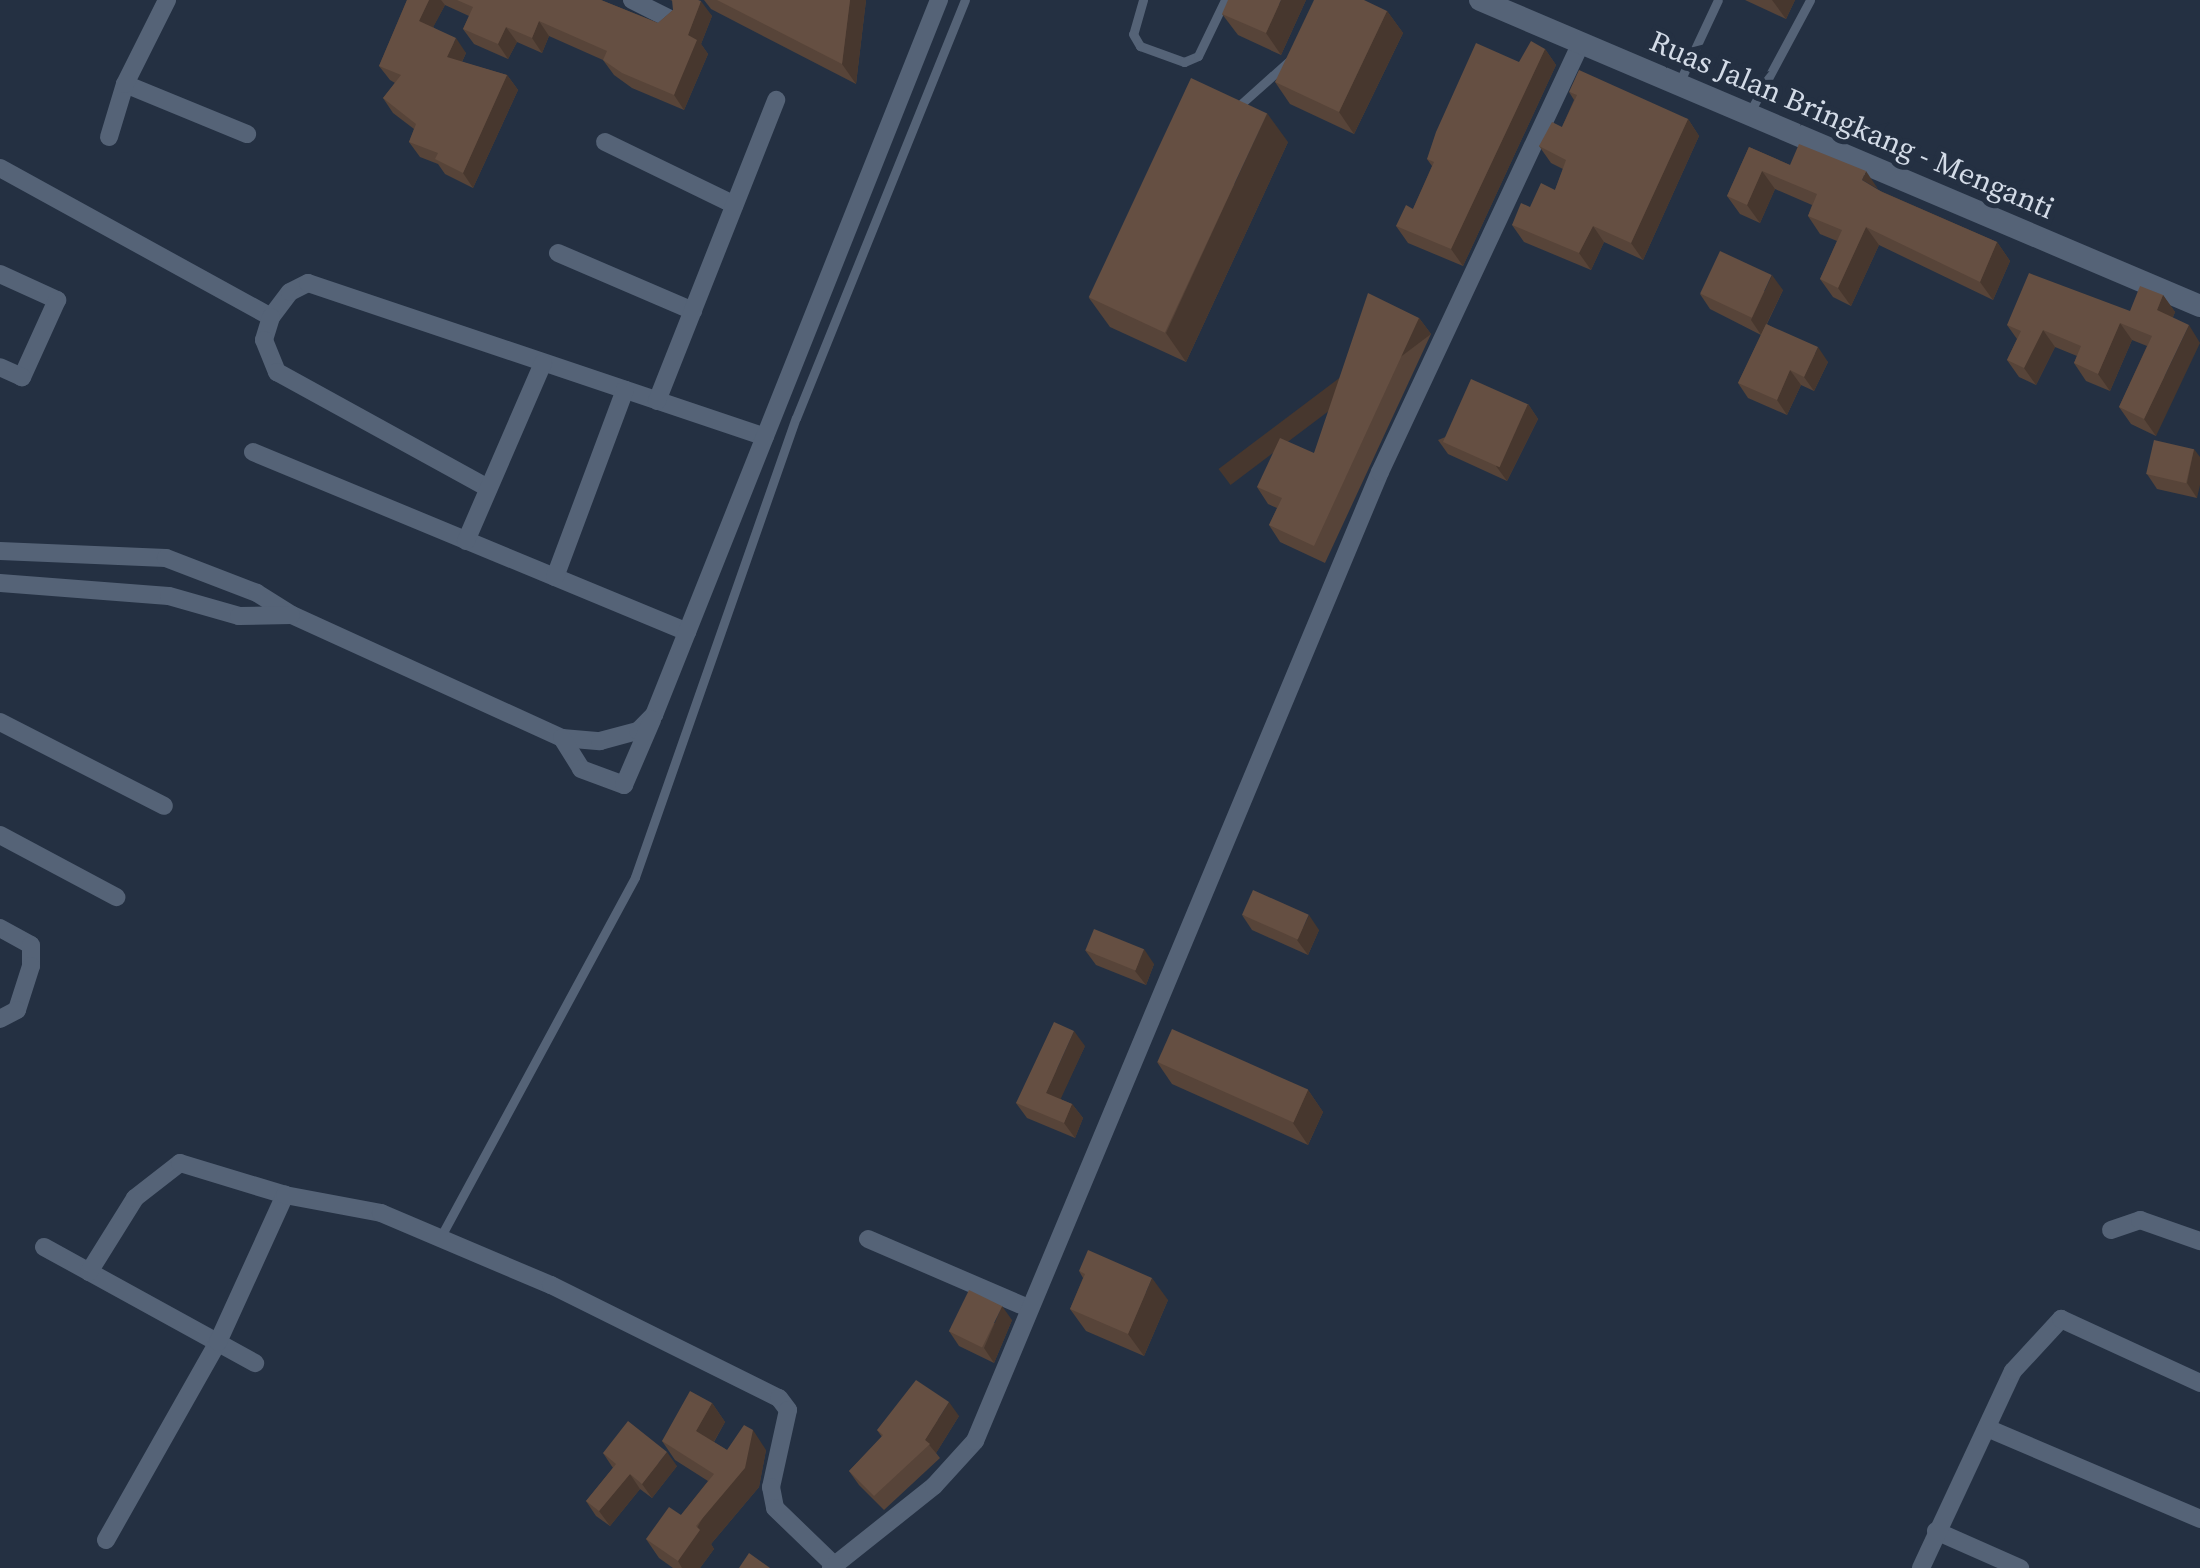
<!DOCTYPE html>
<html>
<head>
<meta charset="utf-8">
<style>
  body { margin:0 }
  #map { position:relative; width:2200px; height:1568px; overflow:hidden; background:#243042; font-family:"Source Serif 4",serif }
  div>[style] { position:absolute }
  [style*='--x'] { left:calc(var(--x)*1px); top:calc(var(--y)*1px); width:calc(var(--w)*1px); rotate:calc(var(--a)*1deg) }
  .lane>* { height:9px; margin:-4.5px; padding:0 4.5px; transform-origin:4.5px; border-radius:4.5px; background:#556377 }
  .street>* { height:18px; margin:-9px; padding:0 9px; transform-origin:9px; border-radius:9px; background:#556377 }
  .secondary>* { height:22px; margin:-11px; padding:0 11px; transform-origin:11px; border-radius:11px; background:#556377 }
  .wall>* { inset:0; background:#574439 }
  .shaded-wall>* { inset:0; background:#47372e; transform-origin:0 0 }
  .building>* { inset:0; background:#654f42; transform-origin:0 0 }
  span { translate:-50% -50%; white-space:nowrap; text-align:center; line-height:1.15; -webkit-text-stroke:10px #243042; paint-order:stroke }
  .street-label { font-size:30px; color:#d3dbe7 }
</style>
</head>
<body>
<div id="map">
  <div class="lane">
    <div style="--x:1143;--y:0;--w:35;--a:106"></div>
    <div style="--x:1133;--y:34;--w:14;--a:60"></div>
    <div style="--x:1140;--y:46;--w:47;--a:20"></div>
    <div style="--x:1184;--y:62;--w:15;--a:-23"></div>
    <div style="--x:1198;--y:56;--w:62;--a:-64.3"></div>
    <div style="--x:1680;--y:81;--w:89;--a:-64.9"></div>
    <div style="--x:1242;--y:103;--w:63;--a:-41.8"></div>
    <div style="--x:1750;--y:112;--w:127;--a:-61.8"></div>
    <div style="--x:440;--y:1238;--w:410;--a:-61.6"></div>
    <div style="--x:635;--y:877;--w:486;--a:-70.7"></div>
    <div style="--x:796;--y:418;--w:451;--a:-68"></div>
  </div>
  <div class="street">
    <div style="--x:632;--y:0;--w:45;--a:26.6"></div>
    <div style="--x:125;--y:84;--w:132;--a:22.3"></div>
    <div style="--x:109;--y:137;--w:55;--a:-73.2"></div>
    <div style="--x:125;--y:84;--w:94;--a:-63.4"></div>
    <div style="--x:605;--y:142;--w:144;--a:25.9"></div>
    <div style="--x:0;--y:168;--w:309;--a:28.8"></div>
    <div style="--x:271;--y:317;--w:31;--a:-53"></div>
    <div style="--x:290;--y:292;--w:20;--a:-27"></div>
    <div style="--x:308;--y:283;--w:482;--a:18.6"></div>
    <div style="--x:558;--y:253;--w:147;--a:23.2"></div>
    <div style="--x:0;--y:274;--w:63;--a:24.5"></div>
    <div style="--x:57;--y:300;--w:85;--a:114.4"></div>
    <div style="--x:22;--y:377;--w:24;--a:-156"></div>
    <div style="--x:271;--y:317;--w:24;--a:107"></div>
    <div style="--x:264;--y:340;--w:35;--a:68"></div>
    <div style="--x:277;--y:372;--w:241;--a:28.8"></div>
    <div style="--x:657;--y:401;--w:324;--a:-68.4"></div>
    <div style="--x:253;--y:452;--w:470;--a:22.5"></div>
    <div style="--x:466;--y:541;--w:194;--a:-66.6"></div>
    <div style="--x:0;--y:551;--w:166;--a:2.4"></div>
    <div style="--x:166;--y:558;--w:97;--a:21"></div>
    <div style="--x:257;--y:593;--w:41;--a:32.2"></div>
    <div style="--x:292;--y:615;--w:297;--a:24.5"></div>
    <div style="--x:562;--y:738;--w:38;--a:5"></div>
    <div style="--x:600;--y:741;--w:39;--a:-15"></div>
    <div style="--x:638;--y:731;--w:23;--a:-45"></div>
    <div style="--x:654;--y:715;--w:770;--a:-68.27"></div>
    <div style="--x:555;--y:577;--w:200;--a:-69.5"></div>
    <div style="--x:0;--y:583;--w:169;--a:4.4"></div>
    <div style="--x:169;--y:596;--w:73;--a:15.9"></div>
    <div style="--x:239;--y:616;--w:52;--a:-1.1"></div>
    <div style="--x:0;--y:722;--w:184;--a:27.1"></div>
    <div style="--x:562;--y:738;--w:36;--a:58"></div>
    <div style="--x:581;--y:769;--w:46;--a:20.4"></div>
    <div style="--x:624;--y:785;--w:71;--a:-66.7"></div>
    <div style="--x:0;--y:835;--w:132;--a:28.1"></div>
    <div style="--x:0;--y:928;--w:35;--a:29"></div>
    <div style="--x:31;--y:945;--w:21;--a:90"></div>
    <div style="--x:31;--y:966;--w:46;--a:107.7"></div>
    <div style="--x:17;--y:1010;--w:19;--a:152"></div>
    <div style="--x:2111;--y:1230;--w:31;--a:-19"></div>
    <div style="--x:2140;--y:1220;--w:64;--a:19.3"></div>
    <div style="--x:868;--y:1239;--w:174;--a:23.3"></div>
    <div style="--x:44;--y:1247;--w:241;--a:28.8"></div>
    <div style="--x:89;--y:1272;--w:87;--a:-58.1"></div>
    <div style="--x:135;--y:1198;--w:57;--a:-37.9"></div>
    <div style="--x:180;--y:1163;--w:110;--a:16.9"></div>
    <div style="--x:1987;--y:1428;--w:232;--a:23.1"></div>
    <div style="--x:1936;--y:1531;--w:92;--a:23.8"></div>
    <div style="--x:106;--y:1540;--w:227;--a:-60.5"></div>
    <div style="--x:218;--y:1342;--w:162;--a:-65.5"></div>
    <div style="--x:285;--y:1195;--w:98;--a:10.6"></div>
    <div style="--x:381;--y:1213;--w:185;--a:23"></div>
    <div style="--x:551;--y:1285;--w:254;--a:26.4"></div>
    <div style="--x:779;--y:1398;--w:15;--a:53"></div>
    <div style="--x:788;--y:1410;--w:79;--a:102.4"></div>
    <div style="--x:771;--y:1487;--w:21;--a:79"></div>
    <div style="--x:775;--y:1508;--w:82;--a:44"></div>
    <div style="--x:831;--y:1568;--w:132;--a:-38.5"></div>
    <div style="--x:934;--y:1486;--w:61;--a:-47.7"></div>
    <div style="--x:975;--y:1441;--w:1050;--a:-67.32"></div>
    <div style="--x:1380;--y:472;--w:475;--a:-64.9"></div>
    <div style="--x:1921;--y:1568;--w:217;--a:-65"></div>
    <div style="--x:2013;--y:1371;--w:71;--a:-47.3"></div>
    <div style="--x:2061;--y:1319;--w:153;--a:24.7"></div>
  </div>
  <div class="secondary">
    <div style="--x:1480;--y:0;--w:782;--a:23.03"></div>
  </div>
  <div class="wall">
    <div style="clip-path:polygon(407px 0,601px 0,658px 23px,673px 10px,673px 1px,670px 0,698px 0,712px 16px,701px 44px,708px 54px,684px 110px,632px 88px,614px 75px,603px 60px,549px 36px,542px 53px,517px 42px,508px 59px,474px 44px,463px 29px,469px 16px,445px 5px,433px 27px,466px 53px,462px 62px,507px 75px,518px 90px,473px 188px,445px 174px,438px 164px,420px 157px,409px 142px,414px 129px,393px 113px,383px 98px,395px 83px,390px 80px,379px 66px)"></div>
    <div style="clip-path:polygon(704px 0,866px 0,856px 84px,711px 9px)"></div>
    <div style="clip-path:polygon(1306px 0,1281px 55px,1238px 35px,1222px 14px)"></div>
    <div style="clip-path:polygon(1745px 0,1795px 0,1786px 19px)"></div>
    <div style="clip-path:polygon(1387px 11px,1403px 33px,1354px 134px,1290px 104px,1275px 82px)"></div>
    <div style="clip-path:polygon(1545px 49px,1556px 65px,1463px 266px,1408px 243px,1396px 226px,1413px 209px,1432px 166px,1427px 159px,1519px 62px)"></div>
    <div style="clip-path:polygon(1569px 92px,1688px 119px,1699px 136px,1643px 260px,1604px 242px,1591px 270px,1524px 242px,1512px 225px,1530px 207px,1555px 190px,1563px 169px,1551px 163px,1539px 146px,1562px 127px,1574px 100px)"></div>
    <div style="clip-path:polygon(1288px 142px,1186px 362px,1110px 327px,1089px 298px)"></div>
    <div style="clip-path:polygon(1749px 147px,1790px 165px,1878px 190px,1997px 242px,2010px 261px,1993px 300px,1879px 245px,1851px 306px,1833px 297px,1820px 279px,1837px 241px,1820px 234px,1808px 216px,1812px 205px,1775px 189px,1760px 223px,1740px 214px,1727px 196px)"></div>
    <div style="clip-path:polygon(1783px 290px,1767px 324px,1828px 362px,1814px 391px,1801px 385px,1787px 415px,1748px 398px,1738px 383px,1761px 335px,1710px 309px,1700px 294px)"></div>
    <div style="clip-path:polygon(2163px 295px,2175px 312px,2173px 317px,2156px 436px,2131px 424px,2119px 407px,2147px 346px,2132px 340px,2110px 391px,2086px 381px,2074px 363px,2077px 356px,2055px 347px,2036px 385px,2019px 377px,2007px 360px,2017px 339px,2007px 325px,2130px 311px)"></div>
    <div style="clip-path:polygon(1419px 318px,1431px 334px,1325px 563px,1280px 542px,1269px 525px,1277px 508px,1268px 504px,1257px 487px,1314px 453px)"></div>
    <div style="clip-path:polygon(1528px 404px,1538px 419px,1507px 481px,1448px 454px,1438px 440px)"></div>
    <div style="clip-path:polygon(2194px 449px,2197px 498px,2157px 489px,2147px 474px)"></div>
    <div style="clip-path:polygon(1242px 915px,1319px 930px,1308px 955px,1252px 930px)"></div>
    <div style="clip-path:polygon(1085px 950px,1154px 964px,1146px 985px,1096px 965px)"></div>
    <div style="clip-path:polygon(1085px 1046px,1060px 1099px,1072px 1104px,1083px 1118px,1075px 1138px,1027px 1118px,1016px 1103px)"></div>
    <div style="clip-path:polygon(1157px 1062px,1308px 1090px,1323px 1112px,1308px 1145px,1172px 1084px)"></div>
    <div style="clip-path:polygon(1079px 1271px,1168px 1300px,1144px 1356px,1086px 1331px,1070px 1309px,1083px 1278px)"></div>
    <div style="clip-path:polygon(1012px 1320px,994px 1363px,959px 1346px,949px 1331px)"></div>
    <div style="clip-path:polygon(712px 1403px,725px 1422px,714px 1442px,727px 1450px,766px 1450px,759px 1487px,711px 1544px,714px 1549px,700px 1568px,673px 1568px,659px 1558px,646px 1539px,681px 1515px,708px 1481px,675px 1460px,662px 1441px)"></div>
    <div style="clip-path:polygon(959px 1416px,936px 1453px,940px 1458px,884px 1510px,859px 1485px,849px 1471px,882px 1437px,877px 1430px)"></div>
    <div style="clip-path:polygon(603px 1453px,677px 1466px,652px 1498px,640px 1489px,610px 1526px,596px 1516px,586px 1501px,613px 1468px)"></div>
  </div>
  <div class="shaded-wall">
    <div style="clip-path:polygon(429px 0,441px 0,445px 5px,429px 35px,419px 21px)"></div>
    <div style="clip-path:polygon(850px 0,866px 0,856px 84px,842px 64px)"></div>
    <div style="clip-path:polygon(1281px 0,1306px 0,1281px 55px,1266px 33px)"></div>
    <div style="clip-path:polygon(1772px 0,1795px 0,1786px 19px)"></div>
    <div style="clip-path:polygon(701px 1px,712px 16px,701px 44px,708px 54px,684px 110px,674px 95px,688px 35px)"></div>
    <div style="clip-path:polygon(1387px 11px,1403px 33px,1354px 134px,1339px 112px)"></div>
    <div style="clip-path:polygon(539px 21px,549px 36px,542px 53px,532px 38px)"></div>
    <div style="clip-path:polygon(506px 27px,517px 42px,508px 59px,498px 44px)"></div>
    <div style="clip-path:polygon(456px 38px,466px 53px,457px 72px,447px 57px)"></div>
    <div style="clip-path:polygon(1545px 49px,1556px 65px,1463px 266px,1451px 249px)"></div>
    <div style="clip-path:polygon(507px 75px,518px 90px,473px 188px,463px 173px)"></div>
    <div style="clip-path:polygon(1267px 113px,1288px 142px,1186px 362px,1166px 333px)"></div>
    <div style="clip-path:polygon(1688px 119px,1699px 136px,1643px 260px,1631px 243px)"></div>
    <div style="clip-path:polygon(1762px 171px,1775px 189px,1760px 223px,1747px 205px)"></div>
    <div style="clip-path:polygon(1866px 171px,1878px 189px,1862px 180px)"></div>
    <div style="clip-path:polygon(1593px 226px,1604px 242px,1591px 270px,1579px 253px)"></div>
    <div style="clip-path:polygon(1866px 227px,1879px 245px,1851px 306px,1838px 288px)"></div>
    <div style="clip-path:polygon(1997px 242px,2010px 261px,1993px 300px,1980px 282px)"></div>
    <div style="clip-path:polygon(1772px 275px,1783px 290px,1761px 335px,1751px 320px)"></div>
    <div style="clip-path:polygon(2163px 295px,2175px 312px,2169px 327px,2157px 310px)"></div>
    <div style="left:1419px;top:318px;width:20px;height:251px;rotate:53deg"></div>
    <div style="clip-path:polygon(2120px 323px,2132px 340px,2110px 391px,2098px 374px)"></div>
    <div style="clip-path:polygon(2189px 325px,2200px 343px,2156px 436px,2144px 419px)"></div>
    <div style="clip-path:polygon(2043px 330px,2055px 347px,2036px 385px,2024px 368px)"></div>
    <div style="clip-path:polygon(1818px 347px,1828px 362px,1814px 391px,1804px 377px)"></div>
    <div style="clip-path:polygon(1790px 370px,1801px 385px,1787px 415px,1777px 400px)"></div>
    <div style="clip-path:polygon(1528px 404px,1538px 419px,1507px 481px,1496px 466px)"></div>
    <div style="clip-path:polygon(2194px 449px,2200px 457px,2200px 485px,2197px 498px,2187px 483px)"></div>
    <div style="clip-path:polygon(1309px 915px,1319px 930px,1308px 955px,1297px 940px)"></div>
    <div style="clip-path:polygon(1144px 949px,1154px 964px,1146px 985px,1135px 971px)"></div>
    <div style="clip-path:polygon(1074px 1031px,1085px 1046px,1057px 1107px,1046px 1093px)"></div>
    <div style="clip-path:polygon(1308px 1090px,1323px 1112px,1308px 1145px,1293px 1123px)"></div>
    <div style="clip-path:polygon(1072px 1104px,1083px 1118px,1075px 1138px,1064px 1123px)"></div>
    <div style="clip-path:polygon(1152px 1278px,1168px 1300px,1144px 1356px,1128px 1334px)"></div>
    <div style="clip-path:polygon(1002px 1306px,1012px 1320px,994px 1363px,984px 1348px)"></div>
    <div style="clip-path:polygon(949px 1402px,959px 1416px,936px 1453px,925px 1440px)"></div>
    <div style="clip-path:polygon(712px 1403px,725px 1422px,709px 1450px,696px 1431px)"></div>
    <div style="clip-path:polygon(753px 1430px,766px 1450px,759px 1487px,711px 1544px,714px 1549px,700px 1568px,682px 1568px,678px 1561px)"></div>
    <div style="clip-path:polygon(667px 1452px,677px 1466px,652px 1498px,642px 1484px)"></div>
    <div style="clip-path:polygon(630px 1474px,640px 1489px,610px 1526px,599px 1511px)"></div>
  </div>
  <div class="building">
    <div style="clip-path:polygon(407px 0,429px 0,419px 21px,456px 38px,447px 57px,507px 75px,463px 173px,435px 159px,438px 153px,409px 142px,416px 124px,383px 98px,401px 75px,379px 66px)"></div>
    <div style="clip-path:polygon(457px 0,601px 0,658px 23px,673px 10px,672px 0,698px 0,701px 1px,688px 35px,697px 40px,674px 95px,622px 73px,603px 60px,607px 51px,539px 21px,532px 38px,506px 27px,498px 44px,463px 29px,473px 7px)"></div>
    <div style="clip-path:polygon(717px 0,850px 0,842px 64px)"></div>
    <div style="clip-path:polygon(1228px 0,1281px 0,1266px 33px,1222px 14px)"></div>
    <div style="clip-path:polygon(1314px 0,1364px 0,1387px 11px,1339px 112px,1275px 82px)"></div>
    <div style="clip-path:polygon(1531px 41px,1545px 49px,1451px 249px,1396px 226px,1406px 205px,1413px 209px,1434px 162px,1427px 159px,1436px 132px,1476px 43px,1519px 62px)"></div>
    <div style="clip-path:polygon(1579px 70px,1688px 119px,1631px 243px,1593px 226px,1579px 253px,1512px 225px,1521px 203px,1530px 207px,1541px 183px,1555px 190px,1566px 160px,1539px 146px,1552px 122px,1562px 127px,1577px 95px,1569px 92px)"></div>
    <div style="left:1191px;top:78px;width:84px;height:242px;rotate:25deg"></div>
    <div style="clip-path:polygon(1799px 144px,1866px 171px,1862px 180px,1882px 192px,1997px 242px,1980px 282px,1866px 227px,1838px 288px,1820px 279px,1842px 230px,1808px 216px,1817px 194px,1762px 171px,1747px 205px,1727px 196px,1749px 147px,1790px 165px)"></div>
    <div style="left:1720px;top:251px;width:57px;height:47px;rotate:25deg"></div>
    <div style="clip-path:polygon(2029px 273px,2130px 311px,2140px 286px,2163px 295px,2157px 310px,2189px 325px,2144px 419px,2119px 407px,2152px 336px,2120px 323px,2098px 374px,2074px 363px,2081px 346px,2043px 330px,2024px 368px,2007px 360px,2021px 331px,2007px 325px)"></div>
    <div style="clip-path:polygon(1368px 293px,1419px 318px,1314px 546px,1269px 525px,1282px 498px,1257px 487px,1280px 438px,1314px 453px)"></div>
    <div style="clip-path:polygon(1766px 324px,1818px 347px,1804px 377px,1790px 370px,1777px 400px,1738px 383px)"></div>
    <div style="left:1471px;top:379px;width:62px;height:69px;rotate:24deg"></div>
    <div style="left:2154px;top:440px;width:41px;height:35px;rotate:13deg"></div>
    <div style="left:1253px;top:890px;width:61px;height:27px;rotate:24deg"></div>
    <div style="left:1094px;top:929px;width:54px;height:23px;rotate:22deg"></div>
    <div style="clip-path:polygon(1054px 1022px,1074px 1031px,1046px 1093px,1072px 1104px,1064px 1123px,1016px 1103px)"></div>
    <div style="left:1172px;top:1029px;width:149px;height:36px;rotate:24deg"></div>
    <div style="clip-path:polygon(1088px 1250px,1152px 1278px,1128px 1334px,1070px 1309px,1085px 1274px,1079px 1271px)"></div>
    <div style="left:969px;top:1290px;width:37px;height:46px;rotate:26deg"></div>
    <div style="clip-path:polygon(916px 1380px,949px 1402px,925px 1440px,930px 1444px,874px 1496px,849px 1471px,883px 1435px,877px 1430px)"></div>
    <div style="clip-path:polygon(690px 1391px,712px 1403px,696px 1431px,727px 1450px,744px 1425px,753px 1430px,745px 1468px,696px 1526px,700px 1530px,678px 1561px,646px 1539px,669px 1507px,681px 1515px,714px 1474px,662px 1441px)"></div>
    <div style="clip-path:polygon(628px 1421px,667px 1452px,642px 1484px,630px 1474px,599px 1511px,586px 1501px,616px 1464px,603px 1453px)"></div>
    <div style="clip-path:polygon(749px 1553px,770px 1568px,739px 1568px)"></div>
  </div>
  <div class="street-label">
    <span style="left:1852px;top:125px;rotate:23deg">Ruas Jalan Bringkang - Menganti</span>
  </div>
</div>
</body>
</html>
